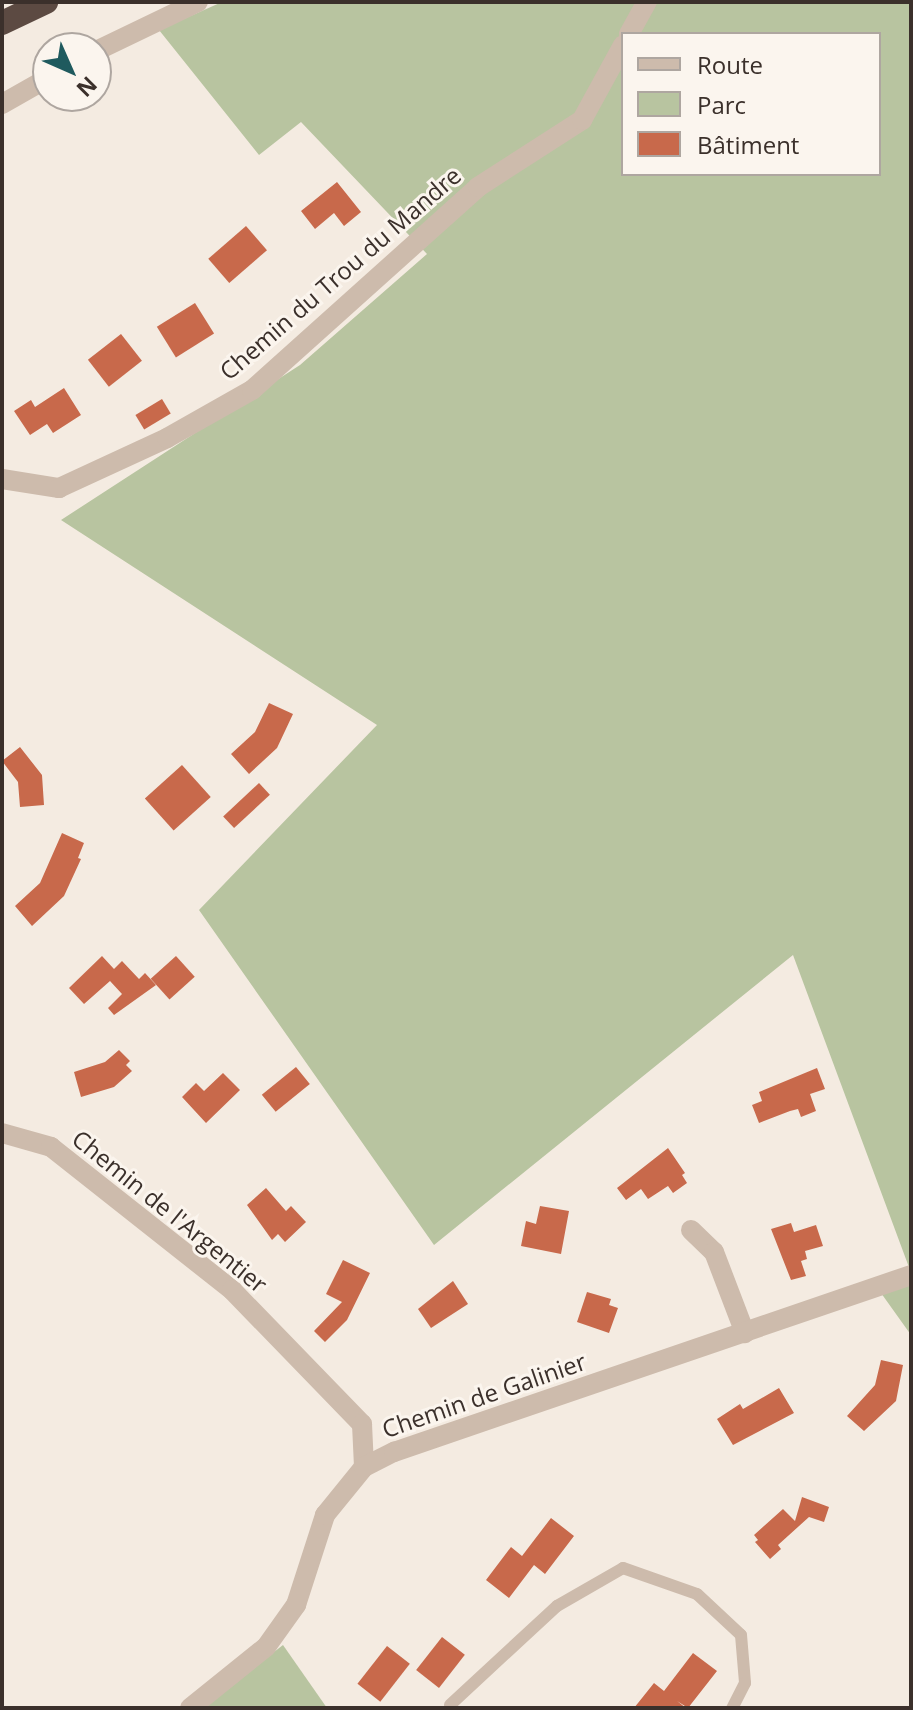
<!DOCTYPE html>
<html>
<head>
<meta charset="utf-8">
<style>
  body { margin:0 }
  #map { position:relative; width:913px; height:1710px; overflow:hidden; background:#f4ebe1; font-family:"Open Sans",sans-serif }
  div>[style] { position:absolute }
  [style*='--x'] { left:calc(var(--x)*1px); top:calc(var(--y)*1px); width:calc(var(--w)*1px); rotate:calc(var(--a)*1deg) }
  .green>* { inset:0; background:#b8c4a0 }
  .building>* { inset:0; background:#c8694b; transform-origin:0 0 }
  .service>* { height:12px; margin:-6px; padding:0 6px; transform-origin:6px; border-radius:6px; background:#cdbbac }
  .minor>* { height:20px; margin:-10px; padding:0 10px; transform-origin:10px; border-radius:10px; background:#cdbbac }
  .motorway>* { height:24px; margin:-12px; padding:0 12px; transform-origin:12px; border-radius:12px; background:#5c4a42 }
  span { translate:-50% -50%; white-space:nowrap; text-align:center; line-height:1.15; -webkit-text-stroke:6px #fbf5ee; paint-order:stroke }
  .street-label { font-size:24px; color:#3b302b }
  .frame { position:absolute; inset:0; border:4px solid #3b302b; pointer-events:none }
  .legend { position:absolute; left:621px; top:32px; width:260px; height:144px; box-sizing:border-box; background:#fbf5ee; border:2px solid #aea6a0; margin:0; padding:10px 14px; list-style:none; font-size:24px; color:#3b302b }
  .legend li { display:flex; align-items:center; gap:16px; height:40px }
  .legend b { width:40px; border:2px solid #aea6a0 }
  .north { position:absolute; left:32px; top:32px; width:80px; height:80px; box-sizing:border-box; background:#fbf5ee; border:2px solid #aea6a0; border-radius:50%; rotate:135deg; font-size:22px; font-weight:700; line-height:32px; text-align:center; color:#3b302b }
  .north::after { content:''; display:block; margin:auto; width:28px; height:36px; background:#1f5a5e; clip-path:polygon(50% 0,100% 100%,50% 72%,0 100%) }
</style>
</head>
<body>
<div id="map">
  <div class="green">
    <div style="clip-path:polygon(evenodd,222px 2px,911px 2px,911px 1335px,881px 1293px,910px 1270px,793px 955px,434px 1245px,199px 910px,377px 725px,61px 520px,300px 365px,427px 254px,301px 122px,259px 155px,159px 30px,222px 2px,623px 34px,879px 34px,879px 174px,623px 174px,623px 34px)"></div>
    <div style="clip-path:polygon(283px 1645px,327px 1708px,202px 1708px)"></div>
  </div>
  <div class="building">
    <div style="clip-path:polygon(337px 182px,361px 212px,344px 226px,334px 213px,315px 229px,301px 211px)"></div>
    <div style="left:246px;top:226px;width:32px;height:50px;rotate:49deg"></div>
    <div style="left:195px;top:303px;width:36px;height:45px;rotate:58deg"></div>
    <div style="left:121px;top:334px;width:34px;height:42px;rotate:52deg"></div>
    <div style="clip-path:polygon(64px 388px,81px 415px,53px 433px,47px 424px,30px 435px,14px 411px,31px 400px,35px 407px)"></div>
    <div style="left:162px;top:399px;width:17px;height:31px;rotate:59deg"></div>
    <div style="clip-path:polygon(269px 703px,293px 714px,277px 748px,249px 774px,231px 754px,255px 732px)"></div>
    <div style="clip-path:polygon(20px 747px,42px 775px,44px 805px,20px 807px,18px 782px,2px 761px)"></div>
    <div style="left:182px;top:765px;width:43px;height:50px;rotate:48deg"></div>
    <div style="left:259px;top:783px;width:16px;height:49px;rotate:47deg"></div>
    <div style="clip-path:polygon(62px 833px,84px 843px,78px 858px,81px 859px,64px 896px,32px 926px,15px 906px,40px 883px)"></div>
    <div style="clip-path:polygon(102px 956px,114px 969px,122px 961px,139px 979px,145px 973px,156px 985px,114px 1015px,108px 1008px,122px 994px,110px 981px,84px 1004px,69px 988px)"></div>
    <div style="left:176px;top:956px;width:28px;height:34px;rotate:48deg"></div>
    <div style="clip-path:polygon(119px 1050px,130px 1061px,126px 1065px,132px 1071px,114px 1087px,81px 1097px,74px 1072px,105px 1062px)"></div>
    <div style="left:296px;top:1067px;width:22px;height:44px;rotate:51deg"></div>
    <div style="clip-path:polygon(817px 1068px,825px 1089px,810px 1094px,816px 1111px,801px 1117px,798px 1109px,790px 1111px,759px 1123px,752px 1105px,762px 1101px,759px 1092px)"></div>
    <div style="clip-path:polygon(223px 1073px,240px 1090px,206px 1123px,182px 1097px,196px 1083px,204px 1091px)"></div>
    <div style="clip-path:polygon(668px 1148px,685px 1173px,682px 1175px,687px 1183px,673px 1193px,668px 1186px,648px 1199px,641px 1189px,626px 1200px,617px 1188px)"></div>
    <div style="clip-path:polygon(266px 1188px,286px 1211px,291px 1206px,306px 1222px,285px 1242px,278px 1234px,272px 1240px,247px 1205px)"></div>
    <div style="clip-path:polygon(540px 1206px,569px 1211px,561px 1254px,521px 1246px,526px 1221px,536px 1224px)"></div>
    <div style="clip-path:polygon(791px 1223px,794px 1232px,816px 1225px,823px 1246px,805px 1251px,807px 1259px,801px 1261px,806px 1276px,791px 1280px,771px 1229px)"></div>
    <div style="clip-path:polygon(343px 1260px,370px 1273px,347px 1320px,325px 1342px,314px 1331px,342px 1302px,326px 1294px)"></div>
    <div style="clip-path:polygon(453px 1281px,468px 1304px,431px 1328px,418px 1309px)"></div>
    <div style="clip-path:polygon(587px 1292px,611px 1299px,609px 1305px,618px 1308px,609px 1333px,577px 1322px)"></div>
    <div style="clip-path:polygon(881px 1360px,903px 1365px,896px 1401px,864px 1431px,847px 1416px,875px 1385px)"></div>
    <div style="clip-path:polygon(779px 1388px,794px 1413px,733px 1445px,717px 1419px,740px 1404px,743px 1409px)"></div>
    <div style="clip-path:polygon(802px 1497px,829px 1507px,824px 1522px,809px 1517px,778px 1545px,781px 1549px,770px 1559px,755px 1542px,758px 1540px,754px 1535px,783px 1509px,795px 1521px)"></div>
    <div style="clip-path:polygon(551px 1518px,574px 1536px,545px 1574px,534px 1565px,509px 1598px,486px 1580px,511px 1547px,522px 1556px)"></div>
    <div style="left:442px;top:1637px;width:29px;height:42px;rotate:38deg"></div>
    <div style="left:387px;top:1646px;width:29px;height:48px;rotate:38deg"></div>
    <div style="clip-path:polygon(693px 1653px,717px 1671px,688px 1708px,677px 1701px,686px 1708px,634px 1708px,654px 1683px,664px 1691px)"></div>
  </div>
  <div class="service">
    <div style="--x:450;--y:1705;--w:146;--a:-42.8"></div>
    <div style="--x:557;--y:1606;--w:76;--a:-29.9"></div>
    <div style="--x:623;--y:1568;--w:78;--a:19.4"></div>
    <div style="--x:697;--y:1594;--w:60;--a:43"></div>
    <div style="--x:741;--y:1635;--w:48;--a:85.2"></div>
    <div style="--x:745;--y:1683;--w:28;--a:117"></div>
  </div>
  <div class="minor">
    <div style="--x:629;--y:34;--w:37;--a:-61"></div>
    <div style="--x:96;--y:51;--w:113;--a:-25.7"></div>
    <div style="--x:2;--y:104;--w:53;--a:-29.5"></div>
    <div style="--x:2;--y:479;--w:58;--a:9"></div>
    <div style="--x:59;--y:488;--w:119;--a:-24.8"></div>
    <div style="--x:167;--y:438;--w:98;--a:-29.5"></div>
    <div style="--x:252;--y:390;--w:304;--a:-41.9"></div>
    <div style="--x:478;--y:187;--w:124;--a:-32.8"></div>
    <div style="--x:582;--y:120;--w:85;--a:-61.3"></div>
    <div style="--x:2;--y:1133;--w:51;--a:15.9"></div>
    <div style="--x:51;--y:1147;--w:231;--a:38.3"></div>
    <div style="--x:232;--y:1290;--w:187;--a:45.9"></div>
    <div style="--x:362;--y:1424;--w:43;--a:87.3"></div>
    <div style="--x:691;--y:1230;--w:32;--a:44"></div>
    <div style="--x:714;--y:1252;--w:87;--a:69.1"></div>
    <div style="--x:190;--y:1708;--w:97;--a:-38.8"></div>
    <div style="--x:266;--y:1647;--w:52;--a:-54.5"></div>
    <div style="--x:296;--y:1605;--w:95;--a:-72.1"></div>
    <div style="--x:325;--y:1515;--w:62;--a:-50.9"></div>
    <div style="--x:364;--y:1467;--w:34;--a:-27"></div>
    <div style="--x:394;--y:1452;--w:546;--a:-18.9"></div>
  </div>
  <div class="motorway">
    <div style="--x:2;--y:23;--w:49;--a:-25.5"></div>
  </div>
  <div class="street-label">
    <span style="left:340px;top:273px;rotate:-41deg">Chemin du Trou du Mandre</span>
    <span style="left:170px;top:1211px;rotate:39deg">Chemin de l'Argentier</span>
    <span style="left:484px;top:1395px;rotate:-19deg">Chemin de Galinier</span>
  </div>
  <div class="frame"></div>
  <ul class="legend">
  <li><b style="height:10px;background:#cdbbac"></b>Route</li>
  <li><b style="height:22px;background:#b8c4a0"></b>Parc</li>
  <li><b style="height:22px;background:#c8694b"></b>Bâtiment</li>
  </ul>
  <div class="north">N</div>
</div>
</body>
</html>
